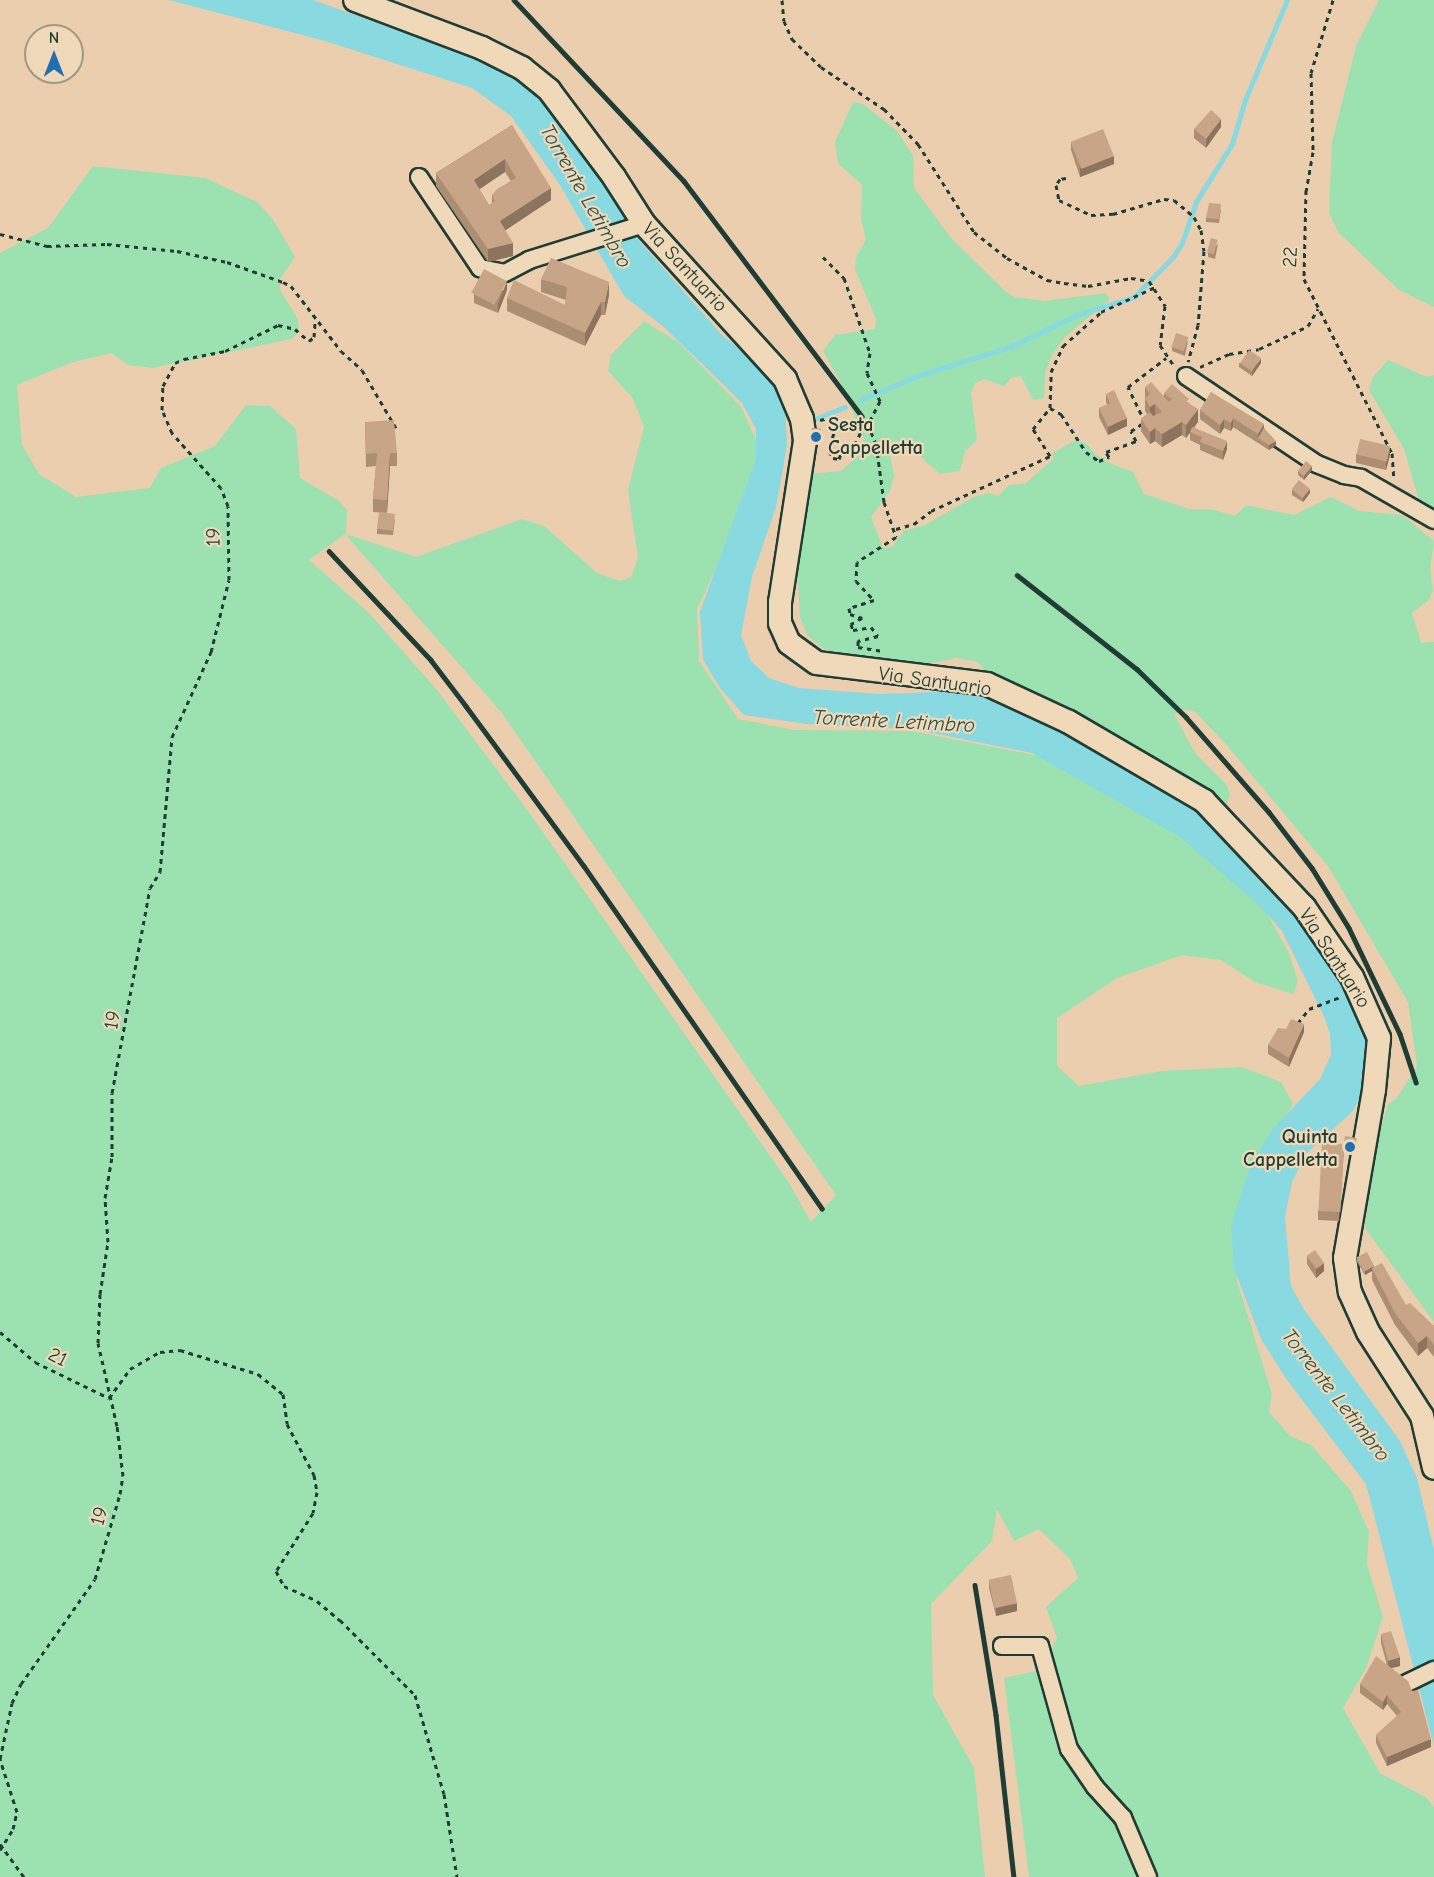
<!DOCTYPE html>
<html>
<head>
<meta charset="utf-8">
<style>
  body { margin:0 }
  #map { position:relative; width:1434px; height:1877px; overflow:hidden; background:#ebcead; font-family:"Comic Neue",sans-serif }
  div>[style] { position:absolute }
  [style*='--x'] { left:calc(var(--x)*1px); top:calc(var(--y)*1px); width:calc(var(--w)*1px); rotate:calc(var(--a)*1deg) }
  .green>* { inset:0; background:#9be2b0 }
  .water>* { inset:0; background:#88d9e0 }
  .stream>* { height:4.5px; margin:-2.25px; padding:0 2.25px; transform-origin:2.25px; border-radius:2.25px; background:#88d9e0 }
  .path>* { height:3px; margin-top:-1.5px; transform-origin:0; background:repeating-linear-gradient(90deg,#1f3d34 0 4.5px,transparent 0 9px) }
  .roads { filter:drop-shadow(2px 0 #1f3d34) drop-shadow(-2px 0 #1f3d34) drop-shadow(0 2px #1f3d34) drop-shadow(0 -2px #1f3d34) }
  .street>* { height:16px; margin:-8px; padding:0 8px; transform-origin:8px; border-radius:8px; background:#efd9b8 }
  .secondary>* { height:22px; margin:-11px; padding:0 11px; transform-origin:11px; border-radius:11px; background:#efd9b8 }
  .rail>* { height:4.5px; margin:-2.25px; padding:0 2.25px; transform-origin:2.25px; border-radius:2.25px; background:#1f3d34 }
  .wall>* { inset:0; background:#ac8e73; transform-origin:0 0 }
  .shaded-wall>* { inset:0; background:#8c745e }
  .building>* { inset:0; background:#c8a586; transform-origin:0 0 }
  .dots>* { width:16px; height:16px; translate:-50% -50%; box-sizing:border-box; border:3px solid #efd9b8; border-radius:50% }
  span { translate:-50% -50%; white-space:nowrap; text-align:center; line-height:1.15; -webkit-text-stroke:4.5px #efd9b8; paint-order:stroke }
  .street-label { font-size:20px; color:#1f3d34 }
  .poi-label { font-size:20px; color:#1f3d34; font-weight:700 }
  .left { translate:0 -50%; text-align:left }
  .right { translate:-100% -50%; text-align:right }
  .water-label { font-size:21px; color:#2a4d45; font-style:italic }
  .north { position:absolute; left:24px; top:24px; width:60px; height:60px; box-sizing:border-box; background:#efd9b8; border:2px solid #9c9b83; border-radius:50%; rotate:0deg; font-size:16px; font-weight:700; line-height:24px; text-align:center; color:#1f3d34 }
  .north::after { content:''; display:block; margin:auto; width:21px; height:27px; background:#1f6fb2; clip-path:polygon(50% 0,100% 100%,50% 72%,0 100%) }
</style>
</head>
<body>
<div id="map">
  <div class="green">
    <div style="clip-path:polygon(1379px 0,1434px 0,1434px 307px,1399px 290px,1339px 233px,1329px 213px,1332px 142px,1356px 46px)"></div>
    <div style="clip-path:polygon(853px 102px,863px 104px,897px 131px,913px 156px,914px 188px,951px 238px,1005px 291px,1014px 297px,1045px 301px,1105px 293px,1110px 299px,1065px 337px,1052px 355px,1045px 373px,1044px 398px,1033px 400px,1021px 376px,1011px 378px,1004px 386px,984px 379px,975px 383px,971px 393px,977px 440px,965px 451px,960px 471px,940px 474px,911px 448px,895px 446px,890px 455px,894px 476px,890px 491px,871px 517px,883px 548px,892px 547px,904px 531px,925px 525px,974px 497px,989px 493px,998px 496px,1009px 485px,1025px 484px,1053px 459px,1053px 453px,1076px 440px,1086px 443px,1096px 455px,1114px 465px,1133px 472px,1144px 494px,1189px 509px,1210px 509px,1235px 516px,1246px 505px,1294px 515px,1331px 497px,1359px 511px,1402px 515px,1434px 541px,1430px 569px,1433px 590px,1429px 600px,1412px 613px,1421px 643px,1434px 642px,1434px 1322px,1365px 1228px,1373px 1156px,1388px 1104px,1397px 1098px,1417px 1066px,1408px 1002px,1328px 866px,1224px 742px,1194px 711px,1184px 710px,1174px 714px,1195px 753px,1226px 784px,1230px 794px,1227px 804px,1217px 805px,991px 679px,978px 662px,956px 658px,912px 667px,843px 656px,824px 649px,807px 635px,800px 617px,797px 568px,811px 474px,841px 471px,857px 457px,864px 439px,842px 385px,823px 351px,835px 335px,875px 329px,876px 319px,855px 269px,856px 258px,866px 239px,861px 219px,862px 185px,838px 163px,835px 142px)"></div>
    <div style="clip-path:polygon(evenodd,93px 166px,205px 178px,257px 202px,272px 218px,295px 257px,280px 279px,280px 290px,298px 319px,299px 331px,292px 339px,152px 368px,128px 365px,111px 353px,70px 363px,17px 385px,22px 445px,39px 474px,76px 497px,150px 488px,161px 468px,215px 446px,246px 405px,270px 406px,296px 429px,300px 478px,339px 501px,347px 510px,346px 534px,416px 557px,522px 519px,544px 526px,597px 573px,620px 581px,631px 577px,638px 558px,628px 490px,644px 427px,632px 397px,608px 371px,611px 355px,644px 321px,679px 343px,741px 407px,761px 451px,731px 537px,697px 609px,699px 661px,738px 719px,794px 730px,911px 731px,1044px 757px,1195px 844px,1262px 904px,1289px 954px,1298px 981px,1293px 994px,1255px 982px,1221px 960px,1182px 955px,1117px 978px,1057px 1018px,1057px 1066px,1079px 1086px,1161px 1071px,1242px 1067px,1281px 1082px,1293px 1104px,1249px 1175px,1233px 1227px,1237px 1281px,1272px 1394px,1269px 1412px,1290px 1436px,1311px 1445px,1351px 1491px,1369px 1532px,1367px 1564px,1383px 1617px,1366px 1668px,1343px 1708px,1380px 1773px,1427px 1798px,1434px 1808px,1434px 1877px,1029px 1877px,1004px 1678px,1041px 1670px,1057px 1638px,1046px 1607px,1078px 1578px,1070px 1559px,1039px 1529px,1014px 1541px,997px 1509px,992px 1541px,931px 1604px,933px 1695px,974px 1768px,985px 1877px,0 1877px,0 253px,48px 228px,93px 166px,345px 534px,502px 713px,836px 1195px,811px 1222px,789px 1183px,528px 811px,437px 690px,369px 613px,309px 560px,345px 534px)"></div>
    <div style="clip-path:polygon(1388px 360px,1427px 377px,1434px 375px,1434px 510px,1419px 500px,1404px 449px,1369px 390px,1373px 377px)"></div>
  </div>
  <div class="water">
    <div style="clip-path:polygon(169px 0,313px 0,490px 63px,521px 78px,552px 103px,612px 192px,636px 237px,721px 334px,765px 370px,785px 408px,787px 445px,782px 474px,776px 507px,752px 577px,741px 635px,751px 661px,769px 678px,799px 688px,880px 694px,962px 691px,1002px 699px,1037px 716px,1198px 813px,1223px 833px,1271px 880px,1336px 967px,1368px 1034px,1363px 1091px,1353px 1111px,1307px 1153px,1292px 1182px,1285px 1217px,1291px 1286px,1303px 1308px,1400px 1441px,1417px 1478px,1434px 1550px,1434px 1746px,1366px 1484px,1287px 1380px,1261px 1339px,1234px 1268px,1231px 1225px,1251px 1164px,1272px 1130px,1320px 1079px,1331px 1055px,1330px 1033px,1322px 1012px,1282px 931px,1262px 908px,1180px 837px,1032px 753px,913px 729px,807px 724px,744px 715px,720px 688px,703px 660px,700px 612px,756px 459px,756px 429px,742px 403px,664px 327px,624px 296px,560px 185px,511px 116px,472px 88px,325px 41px)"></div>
  </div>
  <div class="stream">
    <div style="--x:860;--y:400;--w:62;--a:-22.8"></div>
    <div style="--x:917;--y:376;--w:100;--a:-17.5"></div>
    <div style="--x:1012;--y:346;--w:72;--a:-25.5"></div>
    <div style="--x:1077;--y:315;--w:60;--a:-17.5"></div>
    <div style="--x:1134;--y:297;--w:56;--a:-45.7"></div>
    <div style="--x:1173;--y:257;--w:17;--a:-57"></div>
    <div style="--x:1182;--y:243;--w:43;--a:-71.1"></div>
    <div style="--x:1196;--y:202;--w:68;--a:-58.2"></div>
    <div style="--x:1232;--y:144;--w:46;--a:-73.5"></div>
    <div style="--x:1245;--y:100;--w:108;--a:-67.2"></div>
    <div style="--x:815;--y:419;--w:32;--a:-22"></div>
  </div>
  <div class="path">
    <div style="--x:782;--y:0;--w:21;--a:85"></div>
    <div style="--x:784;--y:21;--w:20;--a:66"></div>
    <div style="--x:792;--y:39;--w:40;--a:44"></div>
    <div style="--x:821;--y:67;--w:76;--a:33.7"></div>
    <div style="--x:884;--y:109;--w:49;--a:45.8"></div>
    <div style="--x:918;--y:144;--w:104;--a:57.5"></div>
    <div style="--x:974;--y:232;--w:42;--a:38.2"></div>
    <div style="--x:1007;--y:258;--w:46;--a:28.8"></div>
    <div style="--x:1047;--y:280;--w:17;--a:10"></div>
    <div style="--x:1064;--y:283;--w:24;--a:7"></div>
    <div style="--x:1088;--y:286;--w:44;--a:-10.5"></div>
    <div style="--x:1131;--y:278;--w:18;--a:9"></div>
    <div style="--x:1149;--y:281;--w:30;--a:57"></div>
    <div style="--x:1165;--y:306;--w:39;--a:97"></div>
    <div style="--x:1160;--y:345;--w:25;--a:56"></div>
    <div style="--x:1333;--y:0;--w:76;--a:106.8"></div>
    <div style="--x:1311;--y:73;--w:79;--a:88.5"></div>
    <div style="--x:1313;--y:152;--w:39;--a:100"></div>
    <div style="--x:1306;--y:190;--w:89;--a:91.3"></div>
    <div style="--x:1304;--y:279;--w:195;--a:63.2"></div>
    <div style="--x:1392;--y:453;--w:26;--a:86"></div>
    <div style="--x:1066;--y:178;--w:6;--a:171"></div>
    <div style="--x:1060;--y:179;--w:7;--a:124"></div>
    <div style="--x:1056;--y:185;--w:15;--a:79"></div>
    <div style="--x:1059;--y:200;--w:35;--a:25"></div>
    <div style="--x:1091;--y:215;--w:22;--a:-3"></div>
    <div style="--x:1113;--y:214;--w:53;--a:-16.4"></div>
    <div style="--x:1164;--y:199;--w:10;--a:6"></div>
    <div style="--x:1174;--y:200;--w:26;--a:40"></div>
    <div style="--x:1194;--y:217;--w:15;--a:62"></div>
    <div style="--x:1201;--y:230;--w:21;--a:82"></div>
    <div style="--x:1204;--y:251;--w:74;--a:94.6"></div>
    <div style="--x:1198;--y:325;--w:38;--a:105"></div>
    <div style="--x:0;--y:234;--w:49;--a:14.3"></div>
    <div style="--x:47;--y:246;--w:60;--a:-1.9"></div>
    <div style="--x:107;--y:244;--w:70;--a:5.7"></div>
    <div style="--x:177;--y:251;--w:51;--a:12.4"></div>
    <div style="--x:227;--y:262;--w:59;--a:19.7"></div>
    <div style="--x:283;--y:282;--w:9;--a:27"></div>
    <div style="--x:291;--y:286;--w:82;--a:52.4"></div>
    <div style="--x:341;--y:351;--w:28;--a:42"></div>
    <div style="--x:362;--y:370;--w:67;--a:59.6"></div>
    <div style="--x:823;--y:257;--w:30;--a:45"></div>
    <div style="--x:844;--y:278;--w:79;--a:70.9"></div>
    <div style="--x:870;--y:353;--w:20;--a:99"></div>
    <div style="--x:867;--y:373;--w:31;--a:65"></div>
    <div style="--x:880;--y:401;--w:28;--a:117"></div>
    <div style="--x:1200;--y:367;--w:32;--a:-24"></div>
    <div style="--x:1229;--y:354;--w:30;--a:-9"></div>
    <div style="--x:1259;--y:349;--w:54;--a:-25.1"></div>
    <div style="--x:1308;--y:326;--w:20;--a:-60"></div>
    <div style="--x:1050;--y:408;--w:13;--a:29"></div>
    <div style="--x:1061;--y:414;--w:45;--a:56.7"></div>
    <div style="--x:1086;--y:452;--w:16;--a:35"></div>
    <div style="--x:1099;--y:461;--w:11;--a:-22"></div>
    <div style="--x:1109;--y:457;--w:6;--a:-121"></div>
    <div style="--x:1106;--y:452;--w:32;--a:-20"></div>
    <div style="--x:1136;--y:441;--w:11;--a:-117"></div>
    <div style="--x:1131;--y:431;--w:17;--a:-33"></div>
    <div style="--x:1145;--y:422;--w:39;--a:-116"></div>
    <div style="--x:1128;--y:387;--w:48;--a:-37.3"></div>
    <div style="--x:820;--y:420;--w:18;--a:-13"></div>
    <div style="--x:838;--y:416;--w:36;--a:104"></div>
    <div style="--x:829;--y:451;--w:8;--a:60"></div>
    <div style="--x:833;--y:458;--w:6;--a:9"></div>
    <div style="--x:839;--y:459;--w:18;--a:-71"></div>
    <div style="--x:845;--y:442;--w:13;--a:61"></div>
    <div style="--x:851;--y:453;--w:29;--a:-65"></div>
    <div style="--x:863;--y:427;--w:9;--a:32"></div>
    <div style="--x:871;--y:432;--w:13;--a:67"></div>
    <div style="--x:876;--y:444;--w:59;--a:82.1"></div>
    <div style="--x:884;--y:502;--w:37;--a:71"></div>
    <div style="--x:896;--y:537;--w:46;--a:147.3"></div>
    <div style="--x:857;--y:562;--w:19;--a:93"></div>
    <div style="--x:856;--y:581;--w:26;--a:47"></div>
    <div style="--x:874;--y:600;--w:26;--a:162"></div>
    <div style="--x:849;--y:608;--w:6;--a:81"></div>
    <div style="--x:850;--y:614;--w:13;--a:18"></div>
    <div style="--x:862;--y:618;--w:13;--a:151"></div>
    <div style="--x:851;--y:624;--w:6;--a:72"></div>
    <div style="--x:853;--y:630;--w:18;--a:-9"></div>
    <div style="--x:871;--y:627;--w:11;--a:52"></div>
    <div style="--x:878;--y:636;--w:21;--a:166"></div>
    <div style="--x:858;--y:641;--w:6;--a:90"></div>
    <div style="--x:858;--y:647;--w:25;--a:9"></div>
    <div style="--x:896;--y:529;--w:19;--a:-16"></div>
    <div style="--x:914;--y:524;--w:21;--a:-37"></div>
    <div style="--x:931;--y:511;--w:131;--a:-24.8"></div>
    <div style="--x:1050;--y:456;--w:32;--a:-122"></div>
    <div style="--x:1033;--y:429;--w:27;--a:-51"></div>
    <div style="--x:1050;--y:408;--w:36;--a:-88"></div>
    <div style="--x:1051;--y:372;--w:29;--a:-65"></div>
    <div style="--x:1063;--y:346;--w:51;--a:-41.8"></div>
    <div style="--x:1101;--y:312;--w:60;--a:-24.8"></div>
    <div style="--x:1298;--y:1023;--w:18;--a:-52"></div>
    <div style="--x:1309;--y:1009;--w:33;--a:-21"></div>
    <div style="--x:0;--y:1332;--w:46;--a:40.6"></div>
    <div style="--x:35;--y:1362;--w:82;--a:25.9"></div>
    <div style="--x:109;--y:1398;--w:36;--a:-54"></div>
    <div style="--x:130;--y:1369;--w:34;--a:-30"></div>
    <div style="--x:160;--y:1352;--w:20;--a:-6"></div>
    <div style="--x:180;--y:1350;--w:82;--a:17.1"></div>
    <div style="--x:258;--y:1374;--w:32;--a:39"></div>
    <div style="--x:283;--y:1394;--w:30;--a:82"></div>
    <div style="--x:287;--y:1424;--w:58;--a:62.1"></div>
    <div style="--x:314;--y:1475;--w:17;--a:80"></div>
    <div style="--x:317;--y:1492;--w:21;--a:101"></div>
    <div style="--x:313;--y:1513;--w:69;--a:122.5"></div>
    <div style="--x:276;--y:1571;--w:17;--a:62"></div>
    <div style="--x:284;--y:1586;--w:36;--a:24"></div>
    <div style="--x:317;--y:1601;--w:30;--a:40"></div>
    <div style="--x:340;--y:1620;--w:106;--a:45"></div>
    <div style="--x:415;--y:1695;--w:103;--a:73.7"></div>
    <div style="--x:444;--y:1794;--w:84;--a:81.1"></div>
    <div style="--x:0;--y:1844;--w:41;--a:54"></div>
    <div style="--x:0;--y:1850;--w:25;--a:-58"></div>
    <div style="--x:13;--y:1829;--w:17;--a:-77"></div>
    <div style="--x:17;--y:1812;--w:56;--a:-107.8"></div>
    <div style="--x:0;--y:1759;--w:57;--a:-77.9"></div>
    <div style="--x:12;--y:1703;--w:21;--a:-65"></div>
    <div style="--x:21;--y:1684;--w:128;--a:-54.8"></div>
    <div style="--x:95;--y:1579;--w:89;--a:-73.6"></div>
    <div style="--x:120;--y:1494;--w:18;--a:-81"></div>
    <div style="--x:123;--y:1476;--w:50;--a:-96.8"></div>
    <div style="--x:117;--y:1426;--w:85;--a:-102.9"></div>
    <div style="--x:98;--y:1343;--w:49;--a:-87.7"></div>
    <div style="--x:100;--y:1294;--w:53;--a:-81.3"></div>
    <div style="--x:108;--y:1242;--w:44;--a:-93.9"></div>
    <div style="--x:105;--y:1198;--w:42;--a:-80.3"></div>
    <div style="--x:112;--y:1157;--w:64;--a:-90"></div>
    <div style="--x:112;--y:1093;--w:208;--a:-79.5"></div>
    <div style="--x:150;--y:888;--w:19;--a:-58"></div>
    <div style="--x:160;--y:872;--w:136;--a:-84.9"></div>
    <div style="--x:172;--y:737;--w:94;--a:-65.4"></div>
    <div style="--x:211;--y:652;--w:74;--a:-76"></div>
    <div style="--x:229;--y:580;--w:74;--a:-90.8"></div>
    <div style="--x:228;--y:506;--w:19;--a:-111"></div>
    <div style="--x:221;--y:488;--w:74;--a:-131.7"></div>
    <div style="--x:172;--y:433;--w:25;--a:-113"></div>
    <div style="--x:162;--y:410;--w:24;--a:-88"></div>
    <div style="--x:163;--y:386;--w:26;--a:-62"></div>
    <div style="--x:175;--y:363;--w:10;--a:-24"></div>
    <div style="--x:184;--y:359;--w:42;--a:-11"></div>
    <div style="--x:225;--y:351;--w:59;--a:-26.1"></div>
    <div style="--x:278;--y:325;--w:17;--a:13"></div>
    <div style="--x:295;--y:329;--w:18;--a:41"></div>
    <div style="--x:309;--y:341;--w:6;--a:-39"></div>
    <div style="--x:314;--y:337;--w:16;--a:-86"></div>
  </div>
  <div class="roads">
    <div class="street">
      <div style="--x:419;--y:177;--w:110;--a:56.2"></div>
      <div style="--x:480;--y:268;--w:25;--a:11"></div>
      <div style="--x:505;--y:273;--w:27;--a:-28"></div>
      <div style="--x:529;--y:260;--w:121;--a:-17.4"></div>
      <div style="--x:1186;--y:376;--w:158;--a:33.9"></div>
      <div style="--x:1317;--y:464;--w:29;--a:22"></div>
      <div style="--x:1344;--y:475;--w:17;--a:10"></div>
      <div style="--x:1361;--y:478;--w:84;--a:29.9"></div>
      <div style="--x:1002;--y:1646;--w:38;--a:0"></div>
      <div style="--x:1040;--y:1646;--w:107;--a:74.3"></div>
      <div style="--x:1069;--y:1749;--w:46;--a:55.6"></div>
      <div style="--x:1095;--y:1787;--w:42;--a:47.9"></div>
      <div style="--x:1123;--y:1818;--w:64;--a:67"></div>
      <div style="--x:1407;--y:1683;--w:30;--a:-26"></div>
    </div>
    <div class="secondary">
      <div style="--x:355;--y:0;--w:136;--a:20.7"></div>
      <div style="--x:482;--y:48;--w:45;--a:26.6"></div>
      <div style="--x:522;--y:68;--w:35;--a:39"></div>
      <div style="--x:549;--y:90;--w:109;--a:53.2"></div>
      <div style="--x:614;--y:177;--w:56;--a:57.4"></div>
      <div style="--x:644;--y:224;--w:210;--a:47.7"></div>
      <div style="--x:785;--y:379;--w:43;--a:67"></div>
      <div style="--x:802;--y:419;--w:22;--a:82"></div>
      <div style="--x:805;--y:441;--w:163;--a:98.8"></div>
      <div style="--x:780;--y:602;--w:21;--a:90"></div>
      <div style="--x:780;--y:623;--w:22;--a:66"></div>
      <div style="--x:789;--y:643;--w:34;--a:36"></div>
      <div style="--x:817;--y:663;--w:171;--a:7"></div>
      <div style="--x:987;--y:684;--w:90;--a:24.9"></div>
      <div style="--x:1069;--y:722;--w:156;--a:30.3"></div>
      <div style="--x:1204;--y:801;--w:146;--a:46.7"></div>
      <div style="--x:1304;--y:907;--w:85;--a:55.6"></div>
      <div style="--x:1352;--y:977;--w:67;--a:66.1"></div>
      <div style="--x:1379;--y:1038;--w:52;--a:95.5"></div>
      <div style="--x:1374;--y:1090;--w:170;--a:99.8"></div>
      <div style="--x:1345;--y:1258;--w:34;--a:82"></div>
      <div style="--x:1350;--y:1292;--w:44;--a:65.8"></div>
      <div style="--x:1368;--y:1332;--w:100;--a:57.3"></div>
      <div style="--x:1422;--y:1416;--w:53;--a:77"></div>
    </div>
  </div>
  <div class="rail">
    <div style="--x:514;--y:0;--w:248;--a:46.8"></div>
    <div style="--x:684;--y:181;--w:295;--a:52.9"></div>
    <div style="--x:329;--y:551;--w:149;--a:46.9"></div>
    <div style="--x:431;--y:660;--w:58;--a:52.7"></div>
    <div style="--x:466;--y:706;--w:199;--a:53.6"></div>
    <div style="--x:584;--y:866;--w:417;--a:55.2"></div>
    <div style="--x:1017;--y:575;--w:152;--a:38.1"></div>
    <div style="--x:1137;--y:669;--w:69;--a:44.4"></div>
    <div style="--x:1186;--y:717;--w:126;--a:48.9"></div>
    <div style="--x:1269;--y:812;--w:71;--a:52.5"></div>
    <div style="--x:1312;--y:868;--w:70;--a:58.3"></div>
    <div style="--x:1349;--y:928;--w:118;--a:64.3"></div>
    <div style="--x:1400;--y:1034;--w:51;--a:71.6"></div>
    <div style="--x:975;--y:1585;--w:132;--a:80.8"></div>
    <div style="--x:996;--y:1715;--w:163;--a:83.7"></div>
  </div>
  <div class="wall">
    <div style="clip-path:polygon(evenodd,512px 125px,551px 200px,505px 230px,513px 256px,488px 262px,436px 186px,436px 173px,512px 125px,505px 172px,511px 181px,492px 195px,492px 203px,489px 205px,479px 189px,505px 172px)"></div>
    <div style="clip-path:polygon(1221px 127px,1206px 148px,1194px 138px,1194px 129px)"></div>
    <div style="clip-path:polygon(1071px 142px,1114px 164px,1080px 177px,1071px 150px)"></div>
    <div style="clip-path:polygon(1221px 209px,1219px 223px,1206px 222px,1206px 218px)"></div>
    <div style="clip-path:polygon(1218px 244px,1215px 259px,1208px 257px,1208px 253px)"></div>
    <div style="clip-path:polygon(541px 279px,609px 295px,605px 315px,601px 315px,585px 346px,507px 311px,507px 298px,565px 305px,566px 300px,541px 292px)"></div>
    <div style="clip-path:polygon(507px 290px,498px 313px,474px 303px,474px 294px)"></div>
    <div style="clip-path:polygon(1188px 341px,1185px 356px,1172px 351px,1172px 347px)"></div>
    <div style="clip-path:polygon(1239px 363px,1261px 363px,1252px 376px,1239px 367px)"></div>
    <div style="clip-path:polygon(1145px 387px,1164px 396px,1164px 393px,1189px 403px,1198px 422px,1194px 427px,1227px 449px,1223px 460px,1200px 450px,1200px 445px,1190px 440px,1190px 432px,1186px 438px,1182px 435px,1162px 447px,1155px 441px,1150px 444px,1141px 431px,1141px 419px,1147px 414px,1145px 411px)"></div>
    <div style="clip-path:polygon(1211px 392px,1264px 428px,1276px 445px,1269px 450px,1233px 427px,1231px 431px,1224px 428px,1220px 434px,1200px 419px,1200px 410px)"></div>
    <div style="clip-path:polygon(1106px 394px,1127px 426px,1108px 435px,1099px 417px,1099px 408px,1107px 405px,1106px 402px)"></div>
    <div style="clip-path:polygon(365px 422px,397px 453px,397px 466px,390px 466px,387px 513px,373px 512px,373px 499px,376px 466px,366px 467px)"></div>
    <div style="left:812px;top:428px;width:9px;height:13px;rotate:6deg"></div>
    <div style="clip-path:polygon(1356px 454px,1390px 455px,1386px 470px,1356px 463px)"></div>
    <div style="clip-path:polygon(1312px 470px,1304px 480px,1298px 475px,1298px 471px)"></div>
    <div style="clip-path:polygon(1292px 490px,1310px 493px,1303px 502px,1292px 495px)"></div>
    <div style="clip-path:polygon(395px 519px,393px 535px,377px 534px,377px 529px)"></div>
    <div style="clip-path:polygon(1286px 1029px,1304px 1032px,1289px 1067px,1268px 1054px,1268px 1045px)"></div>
    <div style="clip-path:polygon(1357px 1142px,1355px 1153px,1344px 1151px,1339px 1221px,1318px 1220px,1318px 1211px,1344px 1144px)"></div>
    <div style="clip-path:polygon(1307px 1256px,1324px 1271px,1316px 1278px,1307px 1264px)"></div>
    <div style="clip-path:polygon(1357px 1258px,1374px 1267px,1406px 1305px,1434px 1326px,1434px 1357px,1427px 1348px,1418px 1356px,1395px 1325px,1372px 1280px,1372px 1271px,1365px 1275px,1357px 1262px)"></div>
    <div style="clip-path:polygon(989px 1580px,1017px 1611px,996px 1616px,989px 1588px)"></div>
    <div style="clip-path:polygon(1381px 1634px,1400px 1666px,1392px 1668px,1431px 1747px,1387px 1766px,1376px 1743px,1376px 1735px,1397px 1716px,1387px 1704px,1383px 1710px,1360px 1693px,1360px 1684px,1387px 1665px,1381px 1643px)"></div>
  </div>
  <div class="shaded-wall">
    <div style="clip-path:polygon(1221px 119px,1221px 127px,1206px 148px,1206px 139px)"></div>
    <div style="clip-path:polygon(1114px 156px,1114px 164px,1080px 177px,1080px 168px)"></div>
    <div style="clip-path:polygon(505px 159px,505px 172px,474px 193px,474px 180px)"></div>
    <div style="clip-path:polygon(551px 188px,551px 200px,500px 234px,500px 221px)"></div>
    <div style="clip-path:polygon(513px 243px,513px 256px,488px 262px,488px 249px)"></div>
    <div style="clip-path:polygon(507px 281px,507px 290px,498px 313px,498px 304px)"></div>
    <div style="clip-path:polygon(609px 282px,609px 295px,605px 315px,605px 302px)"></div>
    <div style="clip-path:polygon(601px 302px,601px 315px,585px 346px,585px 333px)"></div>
    <div style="clip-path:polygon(1261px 358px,1261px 363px,1252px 376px,1252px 372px)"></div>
    <div style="clip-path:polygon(1155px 404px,1155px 416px,1150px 420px,1150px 407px)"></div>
    <div style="clip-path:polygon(1198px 409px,1198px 422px,1186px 438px,1186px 425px)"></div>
    <div style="clip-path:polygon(1127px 418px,1127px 426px,1108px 435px,1108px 427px)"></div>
    <div style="clip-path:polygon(1233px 418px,1233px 427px,1231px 431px,1231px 423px)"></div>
    <div style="clip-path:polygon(1224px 419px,1224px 428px,1220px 434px,1220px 425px)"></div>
    <div style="clip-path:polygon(1182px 422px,1182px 435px,1162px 447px,1162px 434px)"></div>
    <div style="clip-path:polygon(1264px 424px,1264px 432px,1258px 438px,1258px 442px,1258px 434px)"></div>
    <div style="clip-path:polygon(1155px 428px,1155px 441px,1150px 444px,1150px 432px)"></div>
    <div style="clip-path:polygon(1227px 441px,1227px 449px,1223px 460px,1223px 451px)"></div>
    <div style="clip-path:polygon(1276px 441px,1276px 445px,1269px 450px,1269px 445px)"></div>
    <div style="clip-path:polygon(1390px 446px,1390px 455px,1386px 470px,1386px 461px)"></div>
    <div style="clip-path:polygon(390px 453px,390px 466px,387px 513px,387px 500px)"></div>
    <div style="clip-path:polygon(1312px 466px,1312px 470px,1304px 480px,1304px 476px)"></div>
    <div style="clip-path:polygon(1310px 489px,1310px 493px,1303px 502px,1303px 498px)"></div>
    <div style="clip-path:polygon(1304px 1024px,1304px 1032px,1289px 1067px,1289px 1058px)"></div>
    <div style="clip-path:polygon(1324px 1263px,1324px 1271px,1316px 1278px,1316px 1269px)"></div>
    <div style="clip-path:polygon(1374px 1266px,1374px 1270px,1372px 1268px,1372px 1271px,1365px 1275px,1365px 1271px)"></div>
    <div style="clip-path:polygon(1427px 1336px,1427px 1348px,1418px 1356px,1418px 1343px)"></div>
    <div style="clip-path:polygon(1017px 1603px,1017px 1611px,996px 1616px,996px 1608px)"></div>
    <div style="clip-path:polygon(1400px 1657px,1400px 1666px,1388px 1669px,1388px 1661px)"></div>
    <div style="clip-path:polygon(1387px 1695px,1387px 1704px,1383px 1710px,1383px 1702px)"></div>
    <div style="clip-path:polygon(1431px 1739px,1431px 1747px,1387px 1766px,1387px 1757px)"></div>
  </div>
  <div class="building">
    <div style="clip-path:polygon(1211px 110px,1221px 119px,1206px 139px,1194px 129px)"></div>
    <div style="clip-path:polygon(evenodd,512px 125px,551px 188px,500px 221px,513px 243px,488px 249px,436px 173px,512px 125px,505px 159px,516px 178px,497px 189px,492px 195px,495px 201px,489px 205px,474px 180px,505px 159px)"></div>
    <div style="left:1103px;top:129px;width:29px;height:35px;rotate:68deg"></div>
    <div style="clip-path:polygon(1209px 203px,1221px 204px,1219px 219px,1206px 218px)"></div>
    <div style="left:1211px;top:238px;width:7px;height:15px;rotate:16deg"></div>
    <div style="clip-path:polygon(551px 258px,609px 282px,605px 302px,601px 302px,585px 333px,507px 298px,514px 280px,565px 305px,567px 287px,541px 279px)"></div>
    <div style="left:484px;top:269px;width:26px;height:27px;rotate:28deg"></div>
    <div style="left:1176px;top:333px;width:13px;height:15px;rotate:18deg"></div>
    <div style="left:1249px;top:350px;width:14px;height:16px;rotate:34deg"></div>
    <div style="clip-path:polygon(1151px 382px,1169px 402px,1175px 395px,1198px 409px,1186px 425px,1182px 422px,1162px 434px,1155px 428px,1150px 432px,1141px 419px,1150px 412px,1153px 416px,1162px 412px,1155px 404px,1150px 407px,1145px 398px,1150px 394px,1145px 387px)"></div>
    <div style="clip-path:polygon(1172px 384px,1189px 399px,1186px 402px,1175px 395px,1171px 399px,1164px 393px)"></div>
    <div style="clip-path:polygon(1114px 390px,1127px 418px,1108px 427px,1099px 408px,1110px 403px,1106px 394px)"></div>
    <div style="clip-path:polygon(1211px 392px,1264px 424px,1258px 434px,1233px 418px,1231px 423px,1224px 419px,1220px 425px,1200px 410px)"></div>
    <div style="clip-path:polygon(394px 420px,397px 453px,390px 453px,387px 500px,373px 499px,377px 453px,366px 454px,365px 422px)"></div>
    <div style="clip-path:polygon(1192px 427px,1227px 441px,1223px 451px,1200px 442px,1202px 437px,1190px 432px)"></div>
    <div style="left:812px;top:428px;width:9px;height:9px;rotate:6deg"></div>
    <div style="clip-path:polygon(1264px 428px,1276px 441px,1269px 445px,1258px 438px)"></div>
    <div style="left:1360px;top:439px;width:31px;height:16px;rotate:13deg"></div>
    <div style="left:1306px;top:461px;width:8px;height:13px;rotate:40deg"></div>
    <div style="left:1299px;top:480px;width:14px;height:12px;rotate:39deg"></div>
    <div style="left:379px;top:512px;width:16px;height:17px;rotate:7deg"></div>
    <div style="clip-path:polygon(1291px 1019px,1304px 1024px,1289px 1058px,1268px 1045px,1278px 1028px,1286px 1029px)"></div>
    <div style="left:1345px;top:1136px;width:12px;height:11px;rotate:9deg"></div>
    <div style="left:1322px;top:1143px;width:22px;height:68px;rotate:3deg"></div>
    <div style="left:1315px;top:1250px;width:16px;height:10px;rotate:55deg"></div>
    <div style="left:1367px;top:1252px;width:16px;height:12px;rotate:63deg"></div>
    <div style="clip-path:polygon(1382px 1263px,1406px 1305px,1410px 1303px,1434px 1326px,1434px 1345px,1427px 1336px,1418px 1343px,1395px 1313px,1372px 1268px)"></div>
    <div style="left:1011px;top:1575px;width:29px;height:23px;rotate:78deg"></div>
    <div style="clip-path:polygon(1391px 1631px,1400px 1657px,1388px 1661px,1381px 1634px)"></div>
    <div style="clip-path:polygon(1376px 1656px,1408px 1681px,1412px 1691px,1418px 1690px,1431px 1739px,1387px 1757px,1376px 1735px,1401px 1712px,1387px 1695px,1383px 1702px,1360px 1684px)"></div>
  </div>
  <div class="dots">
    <div style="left:816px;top:437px;background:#1f6fb2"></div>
    <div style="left:1350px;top:1147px;background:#1f6fb2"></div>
  </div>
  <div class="street-label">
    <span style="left:1290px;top:257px;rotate:-87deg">22</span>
    <span style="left:685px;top:267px;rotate:47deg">Via Santuario</span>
    <span style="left:213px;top:537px;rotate:-91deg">19</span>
    <span style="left:935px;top:681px;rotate:8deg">Via Santuario</span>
    <span style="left:1335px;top:958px;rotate:57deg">Via Santuario</span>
    <span style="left:112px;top:1020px;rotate:-81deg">19</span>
    <span style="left:58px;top:1357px;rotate:27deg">21</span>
    <span style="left:99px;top:1516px;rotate:-76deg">19</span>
  </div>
  <div class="poi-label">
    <span class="left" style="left:828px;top:436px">Sesta<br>Cappelletta</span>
    <span class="right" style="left:1338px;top:1148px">Quinta<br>Cappelletta</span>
  </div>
  <div class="water-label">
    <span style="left:586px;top:196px;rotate:60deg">Torrente Letimbro</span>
    <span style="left:894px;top:721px;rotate:3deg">Torrente Letimbro</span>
    <span style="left:1336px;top:1395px;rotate:52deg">Torrente Letimbro</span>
  </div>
  <div class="north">N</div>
</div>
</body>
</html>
